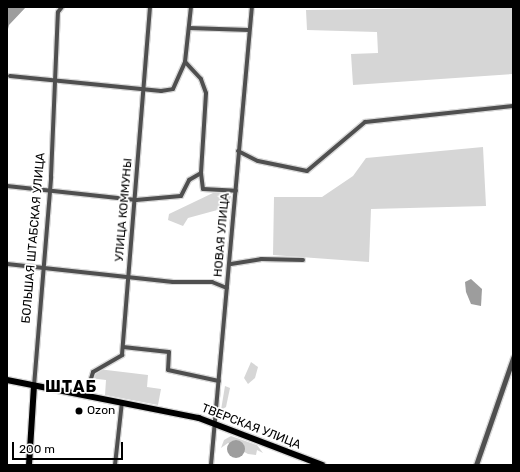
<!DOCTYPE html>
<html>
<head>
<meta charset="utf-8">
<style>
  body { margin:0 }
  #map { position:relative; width:520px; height:472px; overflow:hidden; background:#fff; font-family:Rubik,sans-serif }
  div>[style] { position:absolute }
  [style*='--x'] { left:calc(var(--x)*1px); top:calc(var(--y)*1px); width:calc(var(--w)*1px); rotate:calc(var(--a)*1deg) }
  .green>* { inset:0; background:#d6d6d6 }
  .water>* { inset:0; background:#9d9d9d }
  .round { border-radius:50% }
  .roads { filter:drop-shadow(1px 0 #dbdbdb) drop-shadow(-1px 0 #dbdbdb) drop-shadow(0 1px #dbdbdb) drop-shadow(0 -1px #dbdbdb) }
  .minor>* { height:4px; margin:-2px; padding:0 2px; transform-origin:2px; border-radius:2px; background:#4f4f4f }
  .tertiary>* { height:4.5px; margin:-2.25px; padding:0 2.25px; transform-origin:2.25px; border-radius:2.25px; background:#4f4f4f }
  .primary>* { height:6px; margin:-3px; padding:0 3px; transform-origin:3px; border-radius:3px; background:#000 }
  .dots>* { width:11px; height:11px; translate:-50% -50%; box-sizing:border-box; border:2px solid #fff; border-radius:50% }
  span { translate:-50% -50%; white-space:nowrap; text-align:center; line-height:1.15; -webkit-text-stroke:3.5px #fff; paint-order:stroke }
  .street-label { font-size:12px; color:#000 }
  .poi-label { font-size:12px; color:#000 }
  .left { translate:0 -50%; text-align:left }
  .district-label { font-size:16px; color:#000; font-weight:700; letter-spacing:1px }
  .frame { position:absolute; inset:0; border:8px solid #000; pointer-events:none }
  .scale { position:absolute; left:12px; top:442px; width:111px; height:18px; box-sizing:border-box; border:2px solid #000; border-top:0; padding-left:5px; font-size:12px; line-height:14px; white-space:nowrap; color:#000; -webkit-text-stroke:3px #fff; paint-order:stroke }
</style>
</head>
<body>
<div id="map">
  <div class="green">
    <div style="clip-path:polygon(513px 7px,513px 74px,353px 85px,351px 54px,378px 53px,377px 32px,307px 30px,306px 10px)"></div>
    <div style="clip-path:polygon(483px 147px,486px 206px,371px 209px,369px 262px,273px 255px,274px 197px,322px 197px,353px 176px,366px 158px)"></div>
    <div style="clip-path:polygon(215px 192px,231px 196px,229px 203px,221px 209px,188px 218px,183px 226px,168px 220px,169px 214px)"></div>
    <div style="clip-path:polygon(251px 362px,258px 367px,255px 378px,248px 384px,244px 378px)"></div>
    <div style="clip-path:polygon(98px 369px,148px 375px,147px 387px,161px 389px,158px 405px,105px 395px,106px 380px,90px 378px)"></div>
    <div style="clip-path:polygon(225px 386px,230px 388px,226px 407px,221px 410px)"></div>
    <div style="clip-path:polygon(231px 436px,257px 445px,263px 453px,257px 450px,256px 455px,248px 454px,228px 443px,221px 448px,224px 440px)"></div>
  </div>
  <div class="water">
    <div style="clip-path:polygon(7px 7px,26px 7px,9px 25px,7px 33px)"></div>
    <div style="clip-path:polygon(471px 279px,482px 289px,481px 306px,471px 304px,466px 292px,465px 282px)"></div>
    <div class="round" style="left:227px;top:440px;width:18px;height:18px"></div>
  </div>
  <div class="roads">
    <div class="minor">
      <div style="--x:189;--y:28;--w:60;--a:1.9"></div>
      <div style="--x:10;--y:76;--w:152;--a:5.7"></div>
      <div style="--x:161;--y:91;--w:12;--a:-9"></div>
      <div style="--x:173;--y:89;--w:30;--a:-66"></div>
      <div style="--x:185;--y:62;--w:55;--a:-83.8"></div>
      <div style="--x:238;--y:151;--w:22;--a:27"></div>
      <div style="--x:258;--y:161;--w:50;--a:11.5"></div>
      <div style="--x:307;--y:171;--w:76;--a:-40.2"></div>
      <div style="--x:365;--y:122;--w:149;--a:-6.2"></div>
      <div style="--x:201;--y:173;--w:16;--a:83"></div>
      <div style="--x:203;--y:189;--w:33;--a:3"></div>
      <div style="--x:7;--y:186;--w:130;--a:6.2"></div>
      <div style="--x:136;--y:200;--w:45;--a:-5.1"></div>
      <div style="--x:181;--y:196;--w:18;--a:-63"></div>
      <div style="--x:189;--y:180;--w:14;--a:-30"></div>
      <div style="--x:201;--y:173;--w:80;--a:-86.4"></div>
      <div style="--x:206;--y:93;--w:15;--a:-110"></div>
      <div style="--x:201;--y:79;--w:23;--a:-133"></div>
      <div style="--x:7;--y:264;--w:167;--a:6.2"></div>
      <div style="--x:173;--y:282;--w:39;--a:0"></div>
      <div style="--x:212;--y:282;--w:16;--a:22"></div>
      <div style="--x:231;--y:264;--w:30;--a:-9"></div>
      <div style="--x:261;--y:259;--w:42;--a:1.4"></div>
      <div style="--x:123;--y:347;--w:46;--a:6.2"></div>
      <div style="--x:169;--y:352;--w:18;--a:93"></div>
      <div style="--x:168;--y:370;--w:52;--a:12.2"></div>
      <div style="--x:34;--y:386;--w:210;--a:-85.3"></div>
      <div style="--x:51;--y:177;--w:165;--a:-87.6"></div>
      <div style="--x:58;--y:12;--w:6;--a:-51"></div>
      <div style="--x:86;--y:395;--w:24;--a:-73"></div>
      <div style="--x:93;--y:372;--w:34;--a:-30"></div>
      <div style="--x:122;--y:355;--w:349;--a:-85.4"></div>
      <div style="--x:115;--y:465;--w:63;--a:-83.7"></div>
      <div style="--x:211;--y:465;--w:460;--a:-84.9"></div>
    </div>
    <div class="tertiary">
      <div style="--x:476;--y:465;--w:113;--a:-70.9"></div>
    </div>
    <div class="primary">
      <div style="--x:7;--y:380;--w:196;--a:11.2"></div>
      <div style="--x:199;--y:418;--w:132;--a:20.9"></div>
      <div style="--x:29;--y:465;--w:79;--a:-86.4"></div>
    </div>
  </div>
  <div class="dots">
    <div style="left:79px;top:411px;background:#000"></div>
  </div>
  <div class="street-label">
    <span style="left:124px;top:210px;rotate:-85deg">УЛИЦА КОММУНЫ</span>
    <span style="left:222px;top:235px;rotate:-85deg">НОВАЯ УЛИЦА</span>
    <span style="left:34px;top:238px;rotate:-85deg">БОЛЬШАЯ ШТАБСКАЯ УЛИЦА</span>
    <span style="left:251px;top:427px;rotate:21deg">ТВЕРСКАЯ УЛИЦА</span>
  </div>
  <div class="poi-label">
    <span class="left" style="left:87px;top:411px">Ozon</span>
  </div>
  <div class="district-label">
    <span style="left:71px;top:387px">ШТАБ</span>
  </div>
  <div class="frame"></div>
  <div class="scale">200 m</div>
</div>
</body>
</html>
